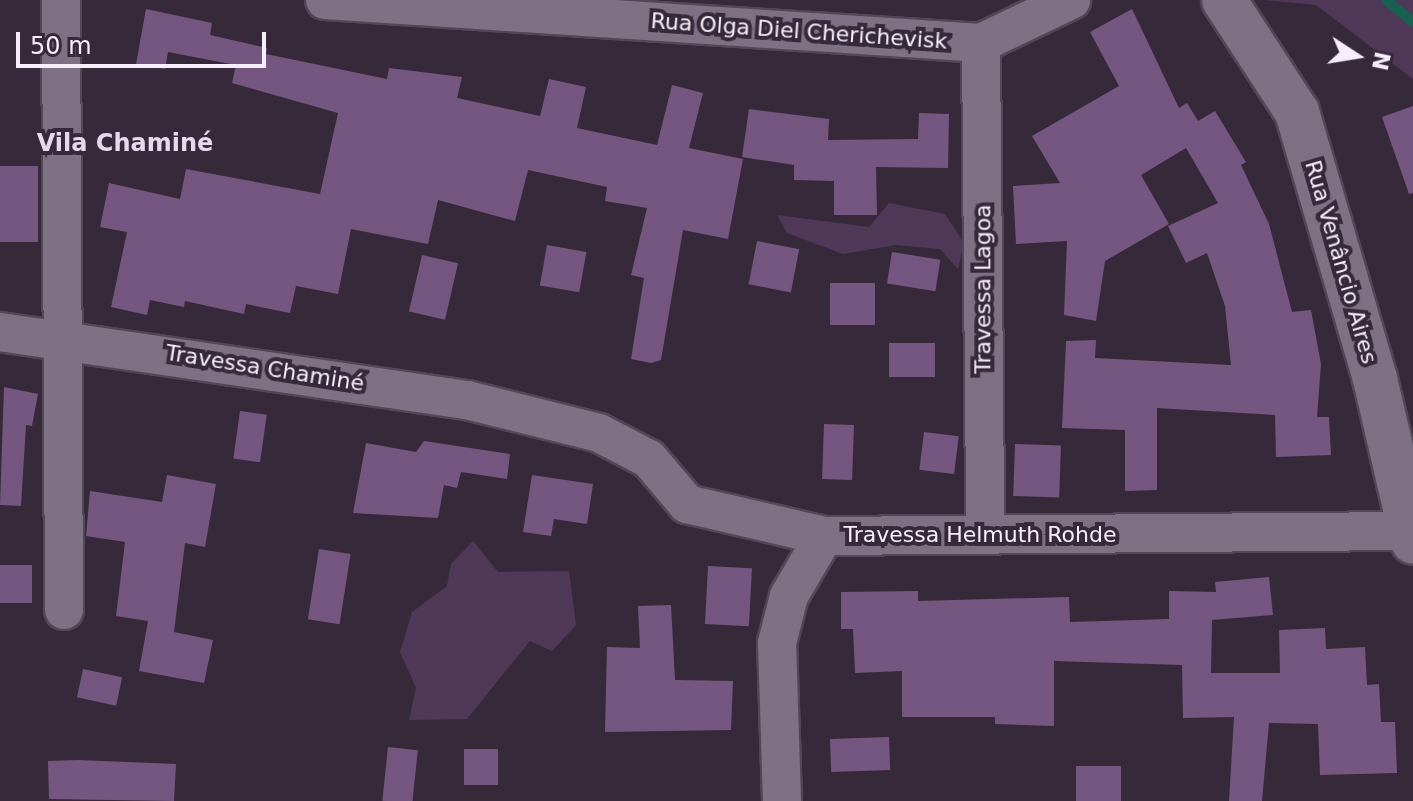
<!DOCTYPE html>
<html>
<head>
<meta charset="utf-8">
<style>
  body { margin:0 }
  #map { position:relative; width:1413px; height:801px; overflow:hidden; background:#362a3a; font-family:"DejaVu Sans",sans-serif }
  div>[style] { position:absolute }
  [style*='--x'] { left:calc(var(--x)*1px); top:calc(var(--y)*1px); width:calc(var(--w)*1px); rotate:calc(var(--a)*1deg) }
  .green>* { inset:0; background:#503859 }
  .stream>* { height:10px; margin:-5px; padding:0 5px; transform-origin:5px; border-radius:5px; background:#186150 }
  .building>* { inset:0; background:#755680; transform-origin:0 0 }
  .roads { filter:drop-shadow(2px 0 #514855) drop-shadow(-2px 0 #514855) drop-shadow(0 2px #514855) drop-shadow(0 -2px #514855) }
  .street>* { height:38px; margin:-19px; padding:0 19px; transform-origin:19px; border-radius:19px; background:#7f7184 }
  .secondary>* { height:44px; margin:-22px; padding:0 22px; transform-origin:22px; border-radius:22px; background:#7f7184 }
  span { translate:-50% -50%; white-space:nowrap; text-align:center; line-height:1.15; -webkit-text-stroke:8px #362a3a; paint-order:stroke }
  .street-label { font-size:22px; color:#f6eef9 }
  .neighbourhood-label { font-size:24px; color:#e7d8ed; font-weight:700 }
  .north { position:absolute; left:1317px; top:16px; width:80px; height:80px; -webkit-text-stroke:6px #362a3a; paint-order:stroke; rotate:102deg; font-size:22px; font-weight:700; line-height:32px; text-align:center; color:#f6eef9 }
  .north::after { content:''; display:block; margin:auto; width:28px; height:36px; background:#f6eef9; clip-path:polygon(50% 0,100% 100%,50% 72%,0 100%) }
  .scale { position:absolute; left:16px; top:32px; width:250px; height:36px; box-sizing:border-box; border:4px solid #f6eef9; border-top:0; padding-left:10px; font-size:24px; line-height:28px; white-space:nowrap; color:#f6eef9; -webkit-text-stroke:6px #362a3a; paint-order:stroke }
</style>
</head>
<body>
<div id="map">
  <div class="green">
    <div style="clip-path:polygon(1264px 0,1413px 0,1413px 79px,1316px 5px)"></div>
    <div style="clip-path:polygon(889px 203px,945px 214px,964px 243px,958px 269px,940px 249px,896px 245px,843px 254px,787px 233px,777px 215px,869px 227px)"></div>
    <div style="clip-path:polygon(473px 541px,498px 572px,569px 571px,576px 625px,552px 651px,530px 641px,467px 719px,409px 720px,416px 688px,400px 652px,412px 612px,447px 586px,451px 564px)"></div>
  </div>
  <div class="stream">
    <div style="--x:1386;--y:0;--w:35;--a:39"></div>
  </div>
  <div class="building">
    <div style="clip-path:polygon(146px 9px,212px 23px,210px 35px,267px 48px,266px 54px,387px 79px,389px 68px,462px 77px,457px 98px,540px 116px,549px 79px,586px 87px,577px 128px,657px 145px,672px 85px,703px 93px,689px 148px,743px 159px,728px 239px,683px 230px,661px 360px,651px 363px,631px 359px,644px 278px,631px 275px,647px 208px,605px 201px,607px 187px,528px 170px,515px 221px,438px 200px,428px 244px,351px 229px,338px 294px,296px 286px,290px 313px,246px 304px,244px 314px,185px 301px,184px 307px,150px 300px,147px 315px,111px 307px,127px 232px,100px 227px,109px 183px,180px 199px,186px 169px,320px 194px,338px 113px,232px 83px,236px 65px,168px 52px,165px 69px,136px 64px)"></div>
    <div style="clip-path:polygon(1132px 9px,1179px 108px,1187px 103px,1198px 121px,1215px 111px,1246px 162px,1241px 165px,1269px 224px,1292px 312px,1311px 310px,1321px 364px,1317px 417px,1329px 417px,1331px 455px,1276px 457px,1275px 415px,1157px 408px,1157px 490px,1125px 491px,1125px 430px,1062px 428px,1066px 341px,1096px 340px,1095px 358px,1231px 365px,1225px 306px,1207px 253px,1186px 263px,1168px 226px,1218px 203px,1186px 148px,1141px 175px,1169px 224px,1105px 261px,1096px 321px,1064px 315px,1067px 241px,1016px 244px,1013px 186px,1060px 183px,1032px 136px,1119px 86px,1090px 32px)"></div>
    <div style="clip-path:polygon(1413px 106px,1413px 193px,1409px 194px,1382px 117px)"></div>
    <div style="clip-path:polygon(749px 109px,829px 119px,828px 140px,918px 139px,919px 113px,949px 114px,948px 168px,876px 167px,877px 215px,834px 215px,834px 181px,794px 180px,794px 165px,742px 157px)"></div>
    <div style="left:0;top:166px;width:38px;height:76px"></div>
    <div style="left:757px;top:241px;width:43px;height:44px;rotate:11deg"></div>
    <div style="left:547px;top:245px;width:40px;height:41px;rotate:10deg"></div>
    <div style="left:892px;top:252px;width:49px;height:32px;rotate:9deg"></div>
    <div style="left:422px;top:255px;width:37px;height:58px;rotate:13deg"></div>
    <div style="left:830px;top:283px;width:45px;height:42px"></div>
    <div style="left:889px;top:343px;width:46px;height:34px"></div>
    <div style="clip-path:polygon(4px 387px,38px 394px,32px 426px,26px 425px,21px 506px,0 505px)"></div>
    <div style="left:240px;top:411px;width:27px;height:48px;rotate:8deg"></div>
    <div style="left:824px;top:424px;width:30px;height:55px;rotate:2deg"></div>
    <div style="left:924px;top:432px;width:35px;height:38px;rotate:7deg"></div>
    <div style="clip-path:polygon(424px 441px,510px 454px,507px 479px,461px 472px,457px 488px,444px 485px,438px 518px,353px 513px,366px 443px,416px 452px)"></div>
    <div style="left:1015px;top:444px;width:46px;height:52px;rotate:2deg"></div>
    <div style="clip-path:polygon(167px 475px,216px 484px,205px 547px,185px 543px,174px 632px,213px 640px,204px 683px,139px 671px,148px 621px,116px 616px,125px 542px,86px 536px,90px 491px,162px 502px)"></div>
    <div style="clip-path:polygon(532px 475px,593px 484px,587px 524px,554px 519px,551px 536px,523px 532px)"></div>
    <div style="left:319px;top:549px;width:32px;height:71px;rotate:9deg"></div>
    <div style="left:32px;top:565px;width:38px;height:32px;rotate:90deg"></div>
    <div style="left:708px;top:566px;width:44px;height:58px;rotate:3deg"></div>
    <div style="clip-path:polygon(1269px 577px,1273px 615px,1212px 620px,1211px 673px,1280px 673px,1279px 630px,1325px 628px,1326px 649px,1365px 647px,1367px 685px,1379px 684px,1381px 722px,1395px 722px,1397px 773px,1320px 775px,1318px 724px,1269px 723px,1262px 801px,1229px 801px,1234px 717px,1183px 718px,1182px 665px,1054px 661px,1054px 726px,995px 724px,995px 717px,902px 717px,902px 671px,855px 673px,853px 629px,841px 629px,841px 592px,918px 591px,918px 601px,1069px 597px,1070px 622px,1169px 619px,1169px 591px,1216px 592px,1215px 582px)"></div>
    <div style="clip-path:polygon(671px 605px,675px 680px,733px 681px,731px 730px,605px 732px,607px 647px,640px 648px,638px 606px)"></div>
    <div style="left:83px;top:669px;width:40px;height:29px;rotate:12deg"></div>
    <div style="left:889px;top:737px;width:33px;height:59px;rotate:88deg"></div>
    <div style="left:388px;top:747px;width:30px;height:54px;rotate:6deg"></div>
    <div style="left:464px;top:749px;width:34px;height:36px"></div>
    <div style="clip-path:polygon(78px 760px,176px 764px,174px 801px,49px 799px,48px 761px)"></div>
    <div style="left:1076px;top:766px;width:45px;height:35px"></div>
  </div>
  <div class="roads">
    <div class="street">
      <div style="--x:61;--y:0;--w:610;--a:89.72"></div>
      <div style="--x:325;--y:0;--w:657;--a:3.75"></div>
      <div style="--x:981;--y:43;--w:100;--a:-25.5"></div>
      <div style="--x:981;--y:43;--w:492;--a:89.5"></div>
      <div style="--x:0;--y:332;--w:472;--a:8.3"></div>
      <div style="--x:467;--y:400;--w:136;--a:14"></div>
      <div style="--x:599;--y:433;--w:56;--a:27.5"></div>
      <div style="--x:649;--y:459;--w:59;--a:49.8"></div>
      <div style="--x:687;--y:504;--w:141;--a:13.1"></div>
      <div style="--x:824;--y:536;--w:587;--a:-0.49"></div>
      <div style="--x:782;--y:801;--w:158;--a:-91.8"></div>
      <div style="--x:777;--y:643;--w:49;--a:-75.7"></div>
      <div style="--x:789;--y:596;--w:69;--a:-59.7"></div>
    </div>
    <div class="secondary">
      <div style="--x:1224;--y:0;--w:134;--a:56.9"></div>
      <div style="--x:1297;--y:112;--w:278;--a:73.7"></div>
      <div style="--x:1375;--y:379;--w:167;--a:76.9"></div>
    </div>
  </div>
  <div class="street-label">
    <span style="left:799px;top:31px;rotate:4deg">Rua Olga Diel Cherichevisk</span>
    <span style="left:1341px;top:262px;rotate:74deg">Rua Venâncio Aires</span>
    <span style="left:983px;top:289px;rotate:-90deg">Travessa Lagoa</span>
    <span style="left:265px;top:368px;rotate:9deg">Travessa Chaminé</span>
    <span style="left:980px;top:535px">Travessa Helmuth Rohde</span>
  </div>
  <div class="neighbourhood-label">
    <span style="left:125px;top:144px">Vila Chaminé</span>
  </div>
  <div class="north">N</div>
  <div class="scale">50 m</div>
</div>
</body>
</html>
